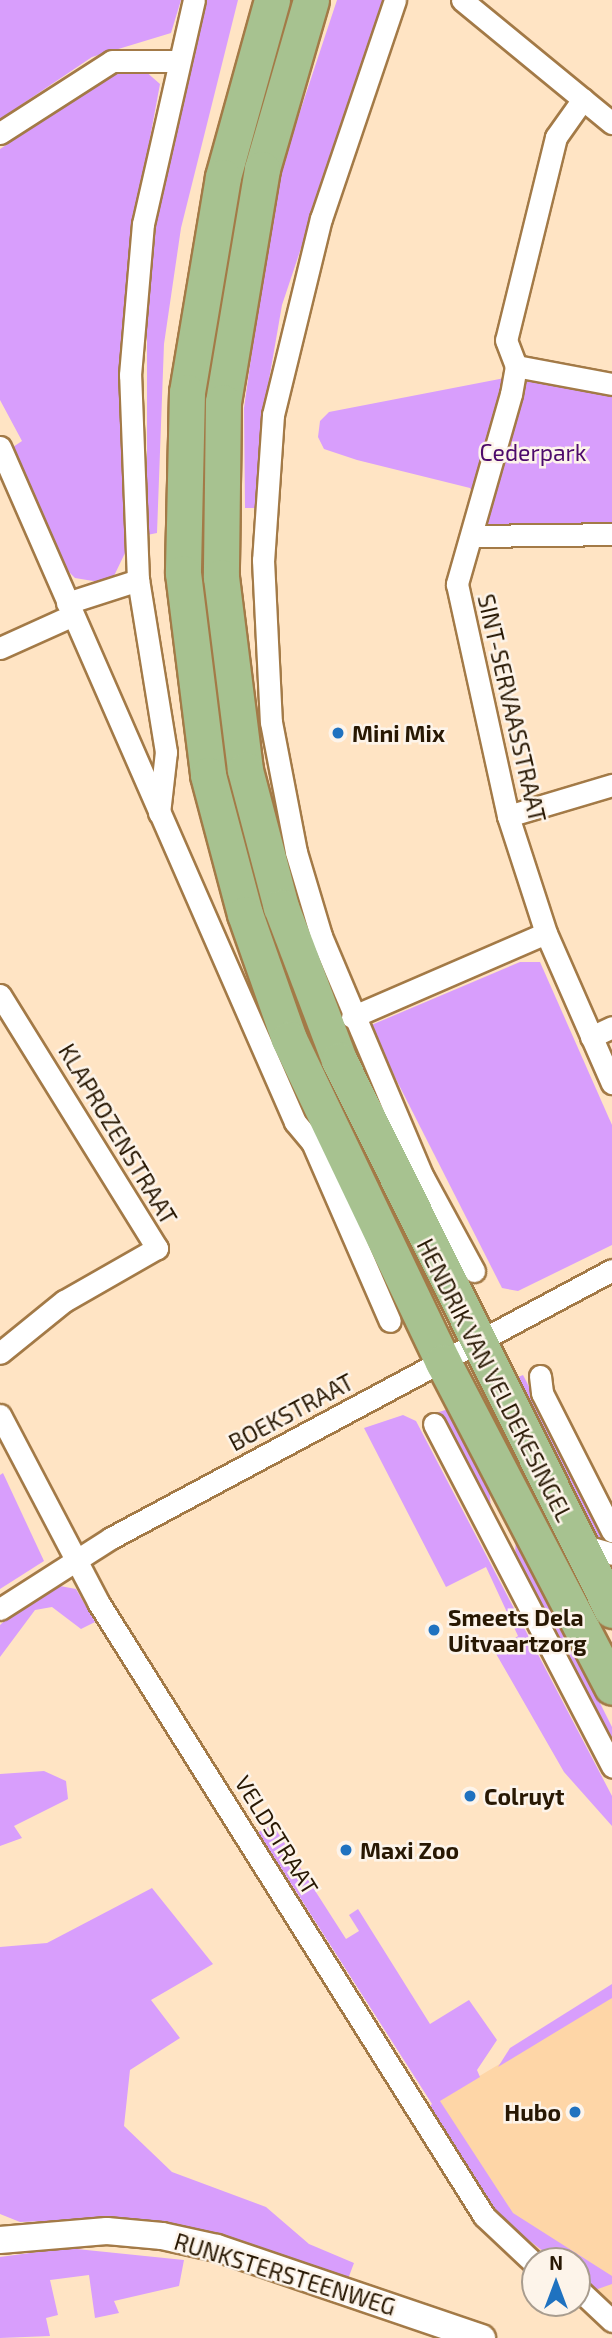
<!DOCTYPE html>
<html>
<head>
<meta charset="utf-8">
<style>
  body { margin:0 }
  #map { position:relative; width:612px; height:2338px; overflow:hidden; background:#ffe4c4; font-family:"Exo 2",sans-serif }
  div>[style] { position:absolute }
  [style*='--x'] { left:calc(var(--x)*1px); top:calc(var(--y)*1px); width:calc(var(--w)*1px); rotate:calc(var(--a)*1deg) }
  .built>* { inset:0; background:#fed6a7 }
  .green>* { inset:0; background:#d89efc }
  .roads { filter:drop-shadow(2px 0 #a37a47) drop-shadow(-2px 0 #a37a47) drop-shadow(0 2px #a37a47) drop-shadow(0 -2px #a37a47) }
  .minor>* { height:21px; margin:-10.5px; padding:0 10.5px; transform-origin:10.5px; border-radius:10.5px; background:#fff }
  .tertiary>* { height:26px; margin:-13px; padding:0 13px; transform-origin:13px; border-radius:13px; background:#fff }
  .trunk>* { height:35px; margin:-17.5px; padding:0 17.5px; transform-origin:17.5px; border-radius:17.5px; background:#a7c290 }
  .dots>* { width:19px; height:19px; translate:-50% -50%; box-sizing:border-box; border:4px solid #fdf4ea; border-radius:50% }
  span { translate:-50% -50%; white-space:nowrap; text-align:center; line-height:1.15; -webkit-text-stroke:5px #fdf4ea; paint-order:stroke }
  .park-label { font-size:23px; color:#4d0a6b }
  .street-label { font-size:23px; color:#281803 }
  .poi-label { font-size:23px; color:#281803; font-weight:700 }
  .left { translate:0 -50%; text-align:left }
  .right { translate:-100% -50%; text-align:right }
  .north { position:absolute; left:521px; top:2247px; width:70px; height:70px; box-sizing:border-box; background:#fdf4ea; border:2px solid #a89c8e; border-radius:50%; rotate:0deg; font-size:19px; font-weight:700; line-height:28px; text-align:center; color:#281803 }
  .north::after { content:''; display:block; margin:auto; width:24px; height:32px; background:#1f72c0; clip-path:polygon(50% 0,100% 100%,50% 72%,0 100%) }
</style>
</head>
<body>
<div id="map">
  <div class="built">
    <div style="clip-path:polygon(612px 1997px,612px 2306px,577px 2280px,577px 2261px,546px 2261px,491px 2216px,426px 2108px)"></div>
  </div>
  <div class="green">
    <div style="clip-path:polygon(0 0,181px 0,171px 33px,92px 57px,0 119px)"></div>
    <div style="clip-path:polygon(202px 0,238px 0,181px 228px,164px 344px,157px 533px,147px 535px,147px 272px,161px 176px)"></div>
    <div style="clip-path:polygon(337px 0,384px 0,282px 305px,262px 420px,255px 508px,245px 508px,244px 408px,266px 251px,284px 160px)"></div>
    <div style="clip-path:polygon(121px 70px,144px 70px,160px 84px,130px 246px,121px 379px,125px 553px,113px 578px,99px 582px,75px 578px,65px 568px,10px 449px,22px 441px,0 400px,0 149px)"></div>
    <div style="clip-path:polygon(515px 376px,612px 394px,612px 525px,488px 526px,470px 488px,357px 460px,324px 449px,318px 437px,320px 421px,329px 412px)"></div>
    <div style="clip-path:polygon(520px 962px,540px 962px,612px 1125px,612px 1245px,518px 1291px,502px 1288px,369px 1026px)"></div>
    <div style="clip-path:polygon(523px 1375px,599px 1522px,605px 1536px,596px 1543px,516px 1378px)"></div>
    <div style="clip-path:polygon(455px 1407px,489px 1488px,491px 1508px,429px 1415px)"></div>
    <div style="clip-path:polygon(403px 1415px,416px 1421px,612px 1796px,612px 1826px,564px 1772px,495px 1652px,518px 1636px,486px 1567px,446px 1587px,364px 1428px)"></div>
    <div style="clip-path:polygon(3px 1473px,44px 1561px,0 1589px,0 1475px)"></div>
    <div style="clip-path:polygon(516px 1535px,612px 1727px,612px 1749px,515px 1557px)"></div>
    <div style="clip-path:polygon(44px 1583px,76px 1589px,95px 1622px,81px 1629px,52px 1607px,35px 1610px,0 1657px,0 1625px)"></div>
    <div style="clip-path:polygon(44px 1771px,66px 1781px,68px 1799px,14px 1826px,22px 1838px,0 1846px,0 1774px)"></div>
    <div style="clip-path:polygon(273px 1825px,346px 1939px,359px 1931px,349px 1915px,358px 1909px,430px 2024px,469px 2000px,497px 2040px,477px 2070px,480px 2077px,440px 2101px,513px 2213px,612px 2276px,612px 2284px,595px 2290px,577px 2279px,577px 2261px,556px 2261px,492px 2212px,428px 2108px,432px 2104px,258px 1832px)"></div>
    <div style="clip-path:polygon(152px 1888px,213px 1964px,151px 2000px,180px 2038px,130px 2070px,124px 2126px,172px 2172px,266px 2207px,309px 2244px,354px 2263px,348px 2279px,124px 2218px,20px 2222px,0 2214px,0 1947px,47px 1943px)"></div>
    <div style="clip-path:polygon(612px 1984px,612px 1998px,498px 2067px,510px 2048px)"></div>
    <div style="clip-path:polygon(67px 2248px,184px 2260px,179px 2286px,114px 2301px,119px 2313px,95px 2318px,89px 2275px,50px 2280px,58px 2315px,46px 2318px,50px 2336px,0 2338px,0 2257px)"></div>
  </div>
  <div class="roads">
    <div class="minor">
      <div style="--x:395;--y:0;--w:230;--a:108.7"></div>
      <div style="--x:321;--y:218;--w:203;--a:103.7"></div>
      <div style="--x:273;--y:415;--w:145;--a:93.9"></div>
      <div style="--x:263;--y:560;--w:162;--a:87.2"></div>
      <div style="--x:271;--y:722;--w:132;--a:79.1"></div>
      <div style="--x:296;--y:852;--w:88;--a:73.4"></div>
      <div style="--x:321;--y:936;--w:262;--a:67.1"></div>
      <div style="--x:423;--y:1177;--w:107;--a:61.5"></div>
      <div style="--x:462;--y:0;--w:194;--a:39.4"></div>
      <div style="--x:583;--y:99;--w:47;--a:125.4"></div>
      <div style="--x:556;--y:137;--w:209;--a:103.8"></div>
      <div style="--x:506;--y:340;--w:28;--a:69"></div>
      <div style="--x:516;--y:366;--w:28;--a:100"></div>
      <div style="--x:511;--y:394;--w:198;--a:105.9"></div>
      <div style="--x:457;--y:584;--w:238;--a:77.6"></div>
      <div style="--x:508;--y:816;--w:123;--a:72"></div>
      <div style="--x:546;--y:933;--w:164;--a:66.3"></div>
      <div style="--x:0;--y:133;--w:133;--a:-32.7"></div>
      <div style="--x:112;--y:61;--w:65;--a:0"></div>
      <div style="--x:516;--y:366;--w:98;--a:10.6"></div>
      <div style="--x:0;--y:447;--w:737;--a:66.39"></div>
      <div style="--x:295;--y:1122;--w:26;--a:50"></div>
      <div style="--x:312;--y:1142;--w:37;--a:27"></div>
      <div style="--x:475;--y:536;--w:137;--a:-0.8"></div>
      <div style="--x:67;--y:603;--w:75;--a:-17.9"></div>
      <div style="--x:0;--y:648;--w:80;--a:-24.3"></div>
      <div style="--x:159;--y:813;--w:61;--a:-83.5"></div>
      <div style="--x:166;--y:752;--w:174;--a:-99.2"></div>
      <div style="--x:138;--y:580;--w:205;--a:-92.2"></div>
      <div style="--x:130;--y:375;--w:152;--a:-85.1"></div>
      <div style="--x:143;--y:224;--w:230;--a:-77.2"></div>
      <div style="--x:508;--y:816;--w:109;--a:-16.6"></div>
      <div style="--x:0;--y:995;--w:298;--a:58.2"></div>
      <div style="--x:157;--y:1248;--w:107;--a:150.3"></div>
      <div style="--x:64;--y:1301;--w:82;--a:140.9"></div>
      <div style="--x:352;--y:1017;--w:211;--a:-23.4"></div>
      <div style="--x:591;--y:1037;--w:23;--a:-25"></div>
      <div style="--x:312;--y:1142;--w:195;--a:66.5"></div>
      <div style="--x:540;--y:1376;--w:17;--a:83"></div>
      <div style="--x:542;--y:1393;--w:155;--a:63.1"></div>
      <div style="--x:0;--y:1415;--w:211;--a:62.3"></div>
      <div style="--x:98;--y:1602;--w:725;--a:57.84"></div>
      <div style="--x:484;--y:2216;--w:70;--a:43.3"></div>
      <div style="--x:434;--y:1424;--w:386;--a:62.5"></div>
      <div style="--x:578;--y:1544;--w:35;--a:16"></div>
      <div style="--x:0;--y:1609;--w:132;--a:-32.6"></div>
      <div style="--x:111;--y:1538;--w:568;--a:-28.14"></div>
      <div style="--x:577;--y:2288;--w:48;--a:43.3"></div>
    </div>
    <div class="tertiary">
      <div style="--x:0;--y:2240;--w:107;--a:-4.8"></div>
      <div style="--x:107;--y:2231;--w:55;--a:5.2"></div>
      <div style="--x:162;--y:2236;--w:56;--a:12.3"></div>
      <div style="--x:217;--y:2248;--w:280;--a:18.8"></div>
    </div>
    <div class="trunk">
      <div style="--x:272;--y:0;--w:184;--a:105.5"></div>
      <div style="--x:223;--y:177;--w:218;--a:99.5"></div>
      <div style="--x:187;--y:392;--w:181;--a:91.3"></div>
      <div style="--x:183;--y:573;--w:204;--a:82.9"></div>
      <div style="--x:208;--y:775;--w:144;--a:75.1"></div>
      <div style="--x:245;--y:914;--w:133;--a:70.6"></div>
      <div style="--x:289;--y:1039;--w:358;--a:64.5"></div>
      <div style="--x:443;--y:1362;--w:366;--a:62.5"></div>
      <div style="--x:311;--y:0;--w:176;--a:106.2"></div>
      <div style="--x:262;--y:169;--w:236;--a:99.5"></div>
      <div style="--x:223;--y:402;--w:175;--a:90.7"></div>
      <div style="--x:221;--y:577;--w:194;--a:82.9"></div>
      <div style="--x:245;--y:770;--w:142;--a:75.3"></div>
      <div style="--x:281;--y:907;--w:164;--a:69.2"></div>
      <div style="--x:339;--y:1060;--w:614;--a:63.6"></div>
    </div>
  </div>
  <div class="dots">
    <div style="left:338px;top:733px;background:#1f72c0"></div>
    <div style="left:434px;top:1630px;background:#1f72c0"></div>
    <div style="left:470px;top:1796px;background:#1f72c0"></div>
    <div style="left:346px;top:1850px;background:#1f72c0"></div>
    <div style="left:575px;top:2112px;background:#1f72c0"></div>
  </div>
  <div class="park-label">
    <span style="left:533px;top:452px">Cederpark</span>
  </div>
  <div class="street-label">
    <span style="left:512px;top:708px;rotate:77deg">SINT-SERVAASSTRAAT</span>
    <span style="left:118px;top:1134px;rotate:59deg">KLAPROZENSTRAAT</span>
    <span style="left:495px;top:1380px;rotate:63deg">HENDRIK VAN VELDEKESINGEL</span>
    <span style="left:291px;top:1412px;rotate:-28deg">BOEKSTRAAT</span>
    <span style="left:277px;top:1835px;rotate:58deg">VELDSTRAAT</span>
    <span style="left:285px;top:2274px;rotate:17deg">RUNKSTERSTEENWEG</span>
  </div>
  <div class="poi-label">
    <span class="left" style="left:352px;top:733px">Mini Mix</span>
    <span class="left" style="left:448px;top:1630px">Smeets Dela<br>Uitvaartzorg</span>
    <span class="left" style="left:484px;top:1796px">Colruyt</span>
    <span class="left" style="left:360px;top:1850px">Maxi Zoo</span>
    <span class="right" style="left:561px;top:2112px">Hubo</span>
  </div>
  <div class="north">N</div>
</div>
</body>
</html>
